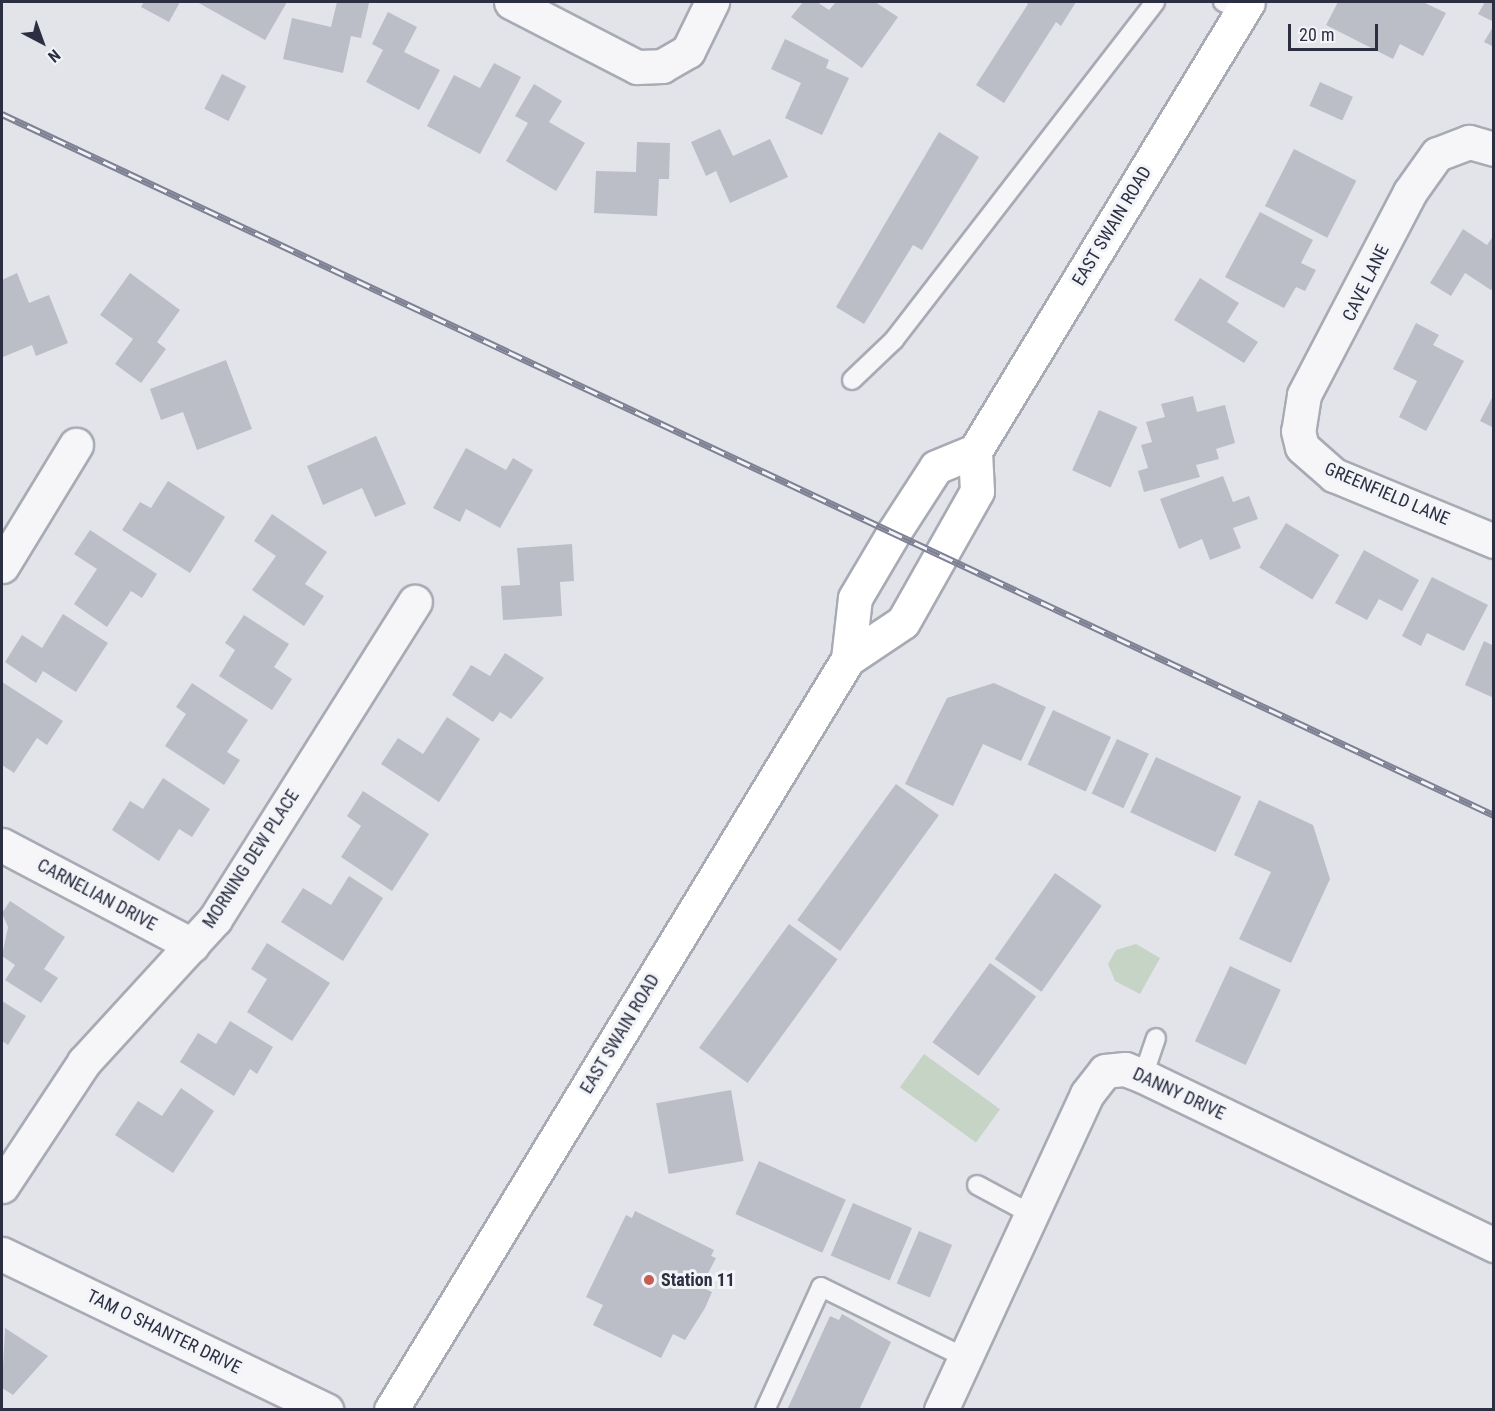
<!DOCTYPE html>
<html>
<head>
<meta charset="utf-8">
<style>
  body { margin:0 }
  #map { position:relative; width:1495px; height:1411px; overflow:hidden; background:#e3e4ea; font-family:"Roboto Condensed",sans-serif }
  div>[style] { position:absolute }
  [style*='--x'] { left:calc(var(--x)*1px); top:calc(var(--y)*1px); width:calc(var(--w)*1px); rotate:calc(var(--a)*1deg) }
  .green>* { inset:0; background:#c5d4c5; transform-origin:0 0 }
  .building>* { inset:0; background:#bbbdc7; transform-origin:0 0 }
  .roads { filter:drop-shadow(2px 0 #a8aab4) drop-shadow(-2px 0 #a8aab4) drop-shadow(0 2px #a8aab4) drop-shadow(0 -2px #a8aab4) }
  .lane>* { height:18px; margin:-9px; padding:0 9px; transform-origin:9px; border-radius:9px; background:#f6f6f9 }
  .street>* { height:33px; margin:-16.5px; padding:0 16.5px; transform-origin:16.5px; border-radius:16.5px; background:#f6f6f9 }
  .secondary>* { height:33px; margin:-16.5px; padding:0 16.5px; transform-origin:16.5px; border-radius:16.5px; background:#fff }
  .rail>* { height:7px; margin-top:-3.5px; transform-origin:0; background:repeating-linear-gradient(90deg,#f3f4f8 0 14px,#7e8193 0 28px); box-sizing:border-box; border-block:2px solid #7e8193 }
  .dots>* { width:16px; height:16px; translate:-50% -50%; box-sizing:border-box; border:3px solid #f3f4f8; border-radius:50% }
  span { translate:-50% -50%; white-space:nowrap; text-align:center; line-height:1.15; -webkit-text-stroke:6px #f3f4f8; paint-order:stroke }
  .street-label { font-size:18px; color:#2c2f42 }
  .poi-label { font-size:18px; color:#2c2f42; font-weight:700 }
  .left { translate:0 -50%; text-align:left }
  .frame { position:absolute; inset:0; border:3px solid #2c2f42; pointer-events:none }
  .north { position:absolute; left:12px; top:12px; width:60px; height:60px; -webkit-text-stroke:4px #f3f4f8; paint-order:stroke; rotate:139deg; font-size:16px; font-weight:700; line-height:24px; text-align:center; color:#2c2f42 }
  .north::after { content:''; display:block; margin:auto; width:21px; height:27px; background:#2c2f42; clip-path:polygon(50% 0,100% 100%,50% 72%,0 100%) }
  .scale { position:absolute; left:1288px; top:24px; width:90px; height:27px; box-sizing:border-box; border:3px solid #2c2f42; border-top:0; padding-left:8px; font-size:18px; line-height:21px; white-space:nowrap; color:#2c2f42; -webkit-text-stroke:4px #f3f4f8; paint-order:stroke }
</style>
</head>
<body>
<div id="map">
  <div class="green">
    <div style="clip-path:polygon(1136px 944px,1160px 958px,1140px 994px,1115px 981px,1108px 964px,1116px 950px)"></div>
    <div style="left:924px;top:1054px;width:94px;height:41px;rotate:36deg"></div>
  </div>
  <div class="building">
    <div style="clip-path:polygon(144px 2px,180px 2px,169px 22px,141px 7px)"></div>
    <div style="clip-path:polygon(197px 2px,287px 2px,265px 40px)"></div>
    <div style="clip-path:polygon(337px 2px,369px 3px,361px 38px,351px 36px,343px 73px,283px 59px,292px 18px,331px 27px)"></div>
    <div style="clip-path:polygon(803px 2px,817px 2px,829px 10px,836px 2px,875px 2px,898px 17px,862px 68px,791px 17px)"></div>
    <div style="clip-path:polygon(1025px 2px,1076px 2px,1061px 26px,1056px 22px,1004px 103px,976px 85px,1028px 4px)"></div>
    <div style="clip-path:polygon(1338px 2px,1423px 2px,1446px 13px,1423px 56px,1400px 44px,1393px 59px,1326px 25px)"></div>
    <div style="clip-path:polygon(1485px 2px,1494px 2px,1494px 22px,1478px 14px)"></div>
    <div style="clip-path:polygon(388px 12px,417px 27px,404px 52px,440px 70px,419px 110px,366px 82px,383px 50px,372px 44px)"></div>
    <div style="clip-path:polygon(1494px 25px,1494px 47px,1484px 42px)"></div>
    <div style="clip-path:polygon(785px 39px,829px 60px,826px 68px,849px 78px,822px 135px,785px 118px,801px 83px,771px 69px)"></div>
    <div style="clip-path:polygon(494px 63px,521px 77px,480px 154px,427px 126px,454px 75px,480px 88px)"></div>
    <div style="left:222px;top:74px;width:27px;height:39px;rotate:27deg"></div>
    <div style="left:1320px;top:82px;width:36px;height:26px;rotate:24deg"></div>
    <div style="clip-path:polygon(534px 84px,562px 101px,549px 122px,585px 143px,556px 191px,506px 161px,528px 123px,515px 116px)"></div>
    <div style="clip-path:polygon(720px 129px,733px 156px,770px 139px,788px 177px,730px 203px,716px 171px,706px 176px,691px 142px)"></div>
    <div style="clip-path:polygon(939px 132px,979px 157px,922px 250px,913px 245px,864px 324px,836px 307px)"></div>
    <div style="clip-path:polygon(637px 142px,670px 143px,669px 179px,659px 179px,657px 216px,594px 213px,596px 171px,636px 172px)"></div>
    <div style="left:1294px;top:149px;width:70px;height:64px;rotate:27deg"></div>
    <div style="clip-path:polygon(1260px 212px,1313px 240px,1301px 263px,1316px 270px,1305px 291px,1296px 287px,1284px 308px,1225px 277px)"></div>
    <div style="clip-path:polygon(1463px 229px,1487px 245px,1494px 235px,1494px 286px,1491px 290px,1465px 273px,1451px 296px,1430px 283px)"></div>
    <div style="clip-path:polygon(17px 273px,29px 303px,49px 295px,68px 343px,36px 356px,32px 345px,3px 357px,2px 280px)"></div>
    <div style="clip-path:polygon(130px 273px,180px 310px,157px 342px,166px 349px,141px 383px,115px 364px,133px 339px,100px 315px)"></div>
    <div style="clip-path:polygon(1200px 278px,1239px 303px,1227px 322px,1258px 342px,1244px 363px,1174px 320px)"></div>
    <div style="clip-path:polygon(1416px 323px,1439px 335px,1433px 345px,1464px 361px,1426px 431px,1399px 417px,1417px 381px,1393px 369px)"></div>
    <div style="clip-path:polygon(226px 360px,252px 429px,197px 450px,183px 412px,161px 420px,150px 389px)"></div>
    <div style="clip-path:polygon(1494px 394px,1494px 428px,1480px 421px)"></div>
    <div style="clip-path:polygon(1193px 396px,1197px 412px,1225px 405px,1235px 443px,1216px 449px,1219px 459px,1196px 465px,1200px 477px,1144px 492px,1138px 471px,1148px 468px,1141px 445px,1152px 442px,1146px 422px,1165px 417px,1161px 404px)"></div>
    <div style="left:1099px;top:410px;width:42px;height:66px;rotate:24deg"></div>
    <div style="clip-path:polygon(376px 436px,406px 504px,375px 517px,362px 488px,323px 505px,307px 466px)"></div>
    <div style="clip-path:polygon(466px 448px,506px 470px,513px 458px,533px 470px,500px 528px,466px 509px,460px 522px,433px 508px)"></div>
    <div style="clip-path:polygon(1223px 476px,1233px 502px,1249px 496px,1258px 519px,1233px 528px,1241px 548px,1210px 560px,1202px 539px,1179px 549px,1160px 499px)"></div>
    <div style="clip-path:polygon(168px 481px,225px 517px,190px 573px,122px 530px,140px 502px,151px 508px)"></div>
    <div style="clip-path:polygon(272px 514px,327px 552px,305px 584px,324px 596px,304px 626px,252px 590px,276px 556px,254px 541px)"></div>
    <div style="left:1286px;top:523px;width:62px;height:52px;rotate:31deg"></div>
    <div style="clip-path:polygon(90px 530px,157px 574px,142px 598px,131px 591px,107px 627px,74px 604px,97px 569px,74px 554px)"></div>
    <div style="clip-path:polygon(572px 544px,574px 581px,560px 582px,562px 616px,503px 620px,501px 586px,520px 585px,517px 548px)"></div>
    <div style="clip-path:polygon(1364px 550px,1419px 580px,1402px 611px,1379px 599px,1367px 620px,1335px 603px)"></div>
    <div style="clip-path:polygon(1432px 577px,1488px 605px,1464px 651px,1427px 633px,1421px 646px,1402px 636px)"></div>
    <div style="clip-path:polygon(63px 614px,108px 643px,76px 692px,43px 671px,36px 683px,5px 662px,22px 635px,42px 648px)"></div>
    <div style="clip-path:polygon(244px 615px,289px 644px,274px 667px,292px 679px,272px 710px,219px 676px,235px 650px,225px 643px)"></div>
    <div style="clip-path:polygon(1484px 641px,1494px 646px,1494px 698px,1465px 685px)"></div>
    <div style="clip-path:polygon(505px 653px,544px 678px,511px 719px,500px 712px,493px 722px,452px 695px,471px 665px,490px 676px)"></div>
    <div style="clip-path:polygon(2px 682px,63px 721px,47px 745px,37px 738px,14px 773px,2px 765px)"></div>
    <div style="clip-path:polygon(192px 683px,248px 720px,227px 752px,240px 760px,224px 785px,165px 746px,186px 714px,176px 707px)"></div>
    <div style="clip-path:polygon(994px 683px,1046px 707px,1021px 761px,983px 744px,953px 806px,905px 784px,947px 698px)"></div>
    <div style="left:1053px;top:710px;width:64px;height:60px;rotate:25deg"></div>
    <div style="clip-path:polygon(447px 717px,480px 739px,439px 802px,381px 764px,398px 738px,423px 754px)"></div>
    <div style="left:1117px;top:739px;width:35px;height:60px;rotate:25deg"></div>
    <div style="left:1156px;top:757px;width:94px;height:61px;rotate:25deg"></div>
    <div style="clip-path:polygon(163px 778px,210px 809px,192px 837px,179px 829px,159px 861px,112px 830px,130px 801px,143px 809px)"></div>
    <div style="left:896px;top:784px;width:53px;height:168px;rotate:36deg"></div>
    <div style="clip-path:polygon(363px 791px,429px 834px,392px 891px,341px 857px,361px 826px,347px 816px)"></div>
    <div style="clip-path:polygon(1259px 800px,1313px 825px,1330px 879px,1291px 963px,1239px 939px,1271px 872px,1234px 855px)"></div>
    <div style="left:1055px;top:873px;width:57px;height:105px;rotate:35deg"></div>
    <div style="clip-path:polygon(349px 876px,383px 898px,343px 961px,281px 922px,303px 888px,331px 905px)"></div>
    <div style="clip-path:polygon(10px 901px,65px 937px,44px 969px,58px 978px,41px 1003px,5px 980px,15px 965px,2px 956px,8px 927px,2px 913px)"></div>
    <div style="left:789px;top:924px;width:60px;height:153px;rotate:36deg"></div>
    <div style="clip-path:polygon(267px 943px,330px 983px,292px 1041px,247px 1012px,267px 979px,251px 969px)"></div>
    <div style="left:990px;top:963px;width:57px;height:98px;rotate:36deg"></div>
    <div style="left:1230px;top:966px;width:56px;height:83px;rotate:25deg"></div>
    <div style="clip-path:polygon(2px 1001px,26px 1016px,8px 1045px,2px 1041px)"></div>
    <div style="clip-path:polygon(230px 1021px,273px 1047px,257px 1074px,250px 1069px,234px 1096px,180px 1062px,198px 1033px,216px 1044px)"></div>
    <div style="clip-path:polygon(181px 1088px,214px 1111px,173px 1173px,115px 1135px,138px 1101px,162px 1116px)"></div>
    <div style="left:731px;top:1090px;width:72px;height:76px;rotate:80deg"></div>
    <div style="left:759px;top:1161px;width:95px;height:58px;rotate:24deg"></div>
    <div style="left:853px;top:1203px;width:64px;height:57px;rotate:23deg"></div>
    <div style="clip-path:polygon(635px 1211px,714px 1250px,711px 1256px,716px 1258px,701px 1287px,712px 1292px,705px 1308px,685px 1340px,673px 1334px,661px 1358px,593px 1325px,603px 1305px,586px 1297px,626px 1215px,632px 1218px)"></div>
    <div style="left:919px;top:1231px;width:36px;height:57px;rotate:23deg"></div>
    <div style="clip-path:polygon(842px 1314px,891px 1342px,859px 1410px,787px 1410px,830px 1316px,839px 1320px)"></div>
    <div style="clip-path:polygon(5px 1328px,48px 1356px,13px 1395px,2px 1388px)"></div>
  </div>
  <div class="roads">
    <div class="lane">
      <div style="--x:1223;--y:2;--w:21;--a:25"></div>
      <div style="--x:852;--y:380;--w:58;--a:-43.6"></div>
      <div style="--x:894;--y:340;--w:427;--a:-52.3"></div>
      <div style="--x:1143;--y:1076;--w:40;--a:-71.1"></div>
      <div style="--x:977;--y:1185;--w:64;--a:28.2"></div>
      <div style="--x:765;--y:1410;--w:135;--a:-65.5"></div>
      <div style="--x:821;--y:1287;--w:161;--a:26.1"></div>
    </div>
    <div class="street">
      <div style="--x:511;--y:2;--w:142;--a:27.3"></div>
      <div style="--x:637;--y:67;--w:25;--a:-2"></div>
      <div style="--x:662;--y:66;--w:30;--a:-30"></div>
      <div style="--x:688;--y:51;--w:55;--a:-63.9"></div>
      <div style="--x:1494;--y:149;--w:26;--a:-164"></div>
      <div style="--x:1469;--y:142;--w:34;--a:159"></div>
      <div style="--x:1437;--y:154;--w:47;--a:125.4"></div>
      <div style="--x:1410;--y:192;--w:229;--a:117.6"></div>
      <div style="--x:1304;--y:395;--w:36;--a:99"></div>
      <div style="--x:1298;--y:431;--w:16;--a:76"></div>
      <div style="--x:1302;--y:447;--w:43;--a:41.2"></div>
      <div style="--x:1334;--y:475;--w:173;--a:22.4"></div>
      <div style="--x:2;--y:566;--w:142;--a:-58.6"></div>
      <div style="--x:2;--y:845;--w:215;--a:27.8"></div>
      <div style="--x:2;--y:1186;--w:149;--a:-56.5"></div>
      <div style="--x:84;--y:1062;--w:194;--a:-47.5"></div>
      <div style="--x:215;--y:919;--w:375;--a:-57.8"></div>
      <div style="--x:2;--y:1254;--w:360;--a:25.7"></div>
      <div style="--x:941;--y:1410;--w:348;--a:-65.2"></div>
      <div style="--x:1087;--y:1094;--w:29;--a:-52"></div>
      <div style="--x:1105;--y:1071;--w:20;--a:-6"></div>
      <div style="--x:1125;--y:1069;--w:19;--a:21"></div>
      <div style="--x:1143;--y:1076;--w:390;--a:25.7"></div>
    </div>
    <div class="secondary">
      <div style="--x:848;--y:659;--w:61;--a:-83.5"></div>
      <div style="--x:855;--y:598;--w:77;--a:-59.4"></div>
      <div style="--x:894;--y:532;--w:77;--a:-57.1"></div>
      <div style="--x:936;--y:467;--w:42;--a:-22.3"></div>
      <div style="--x:391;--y:1410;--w:879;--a:-58.68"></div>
      <div style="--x:848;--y:659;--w:66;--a:-33.9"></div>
      <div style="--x:903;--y:622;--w:150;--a:-60.5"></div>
      <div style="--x:977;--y:491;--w:40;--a:-92.9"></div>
      <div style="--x:975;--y:451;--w:525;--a:-58.7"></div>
    </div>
  </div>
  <div class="rail">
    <div style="--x:2;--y:114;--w:1648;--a:25.17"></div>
  </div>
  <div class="dots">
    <div style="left:649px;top:1280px;background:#c65c52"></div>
  </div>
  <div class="street-label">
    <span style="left:1112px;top:226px;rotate:-59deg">EAST SWAIN ROAD</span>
    <span style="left:1366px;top:283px;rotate:-64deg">CAVE LANE</span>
    <span style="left:1387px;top:494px;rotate:23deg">GREENFIELD LANE</span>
    <span style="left:251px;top:859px;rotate:-57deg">MORNING DEW PLACE</span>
    <span style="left:97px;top:895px;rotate:28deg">CARNELIAN DRIVE</span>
    <span style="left:620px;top:1034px;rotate:-59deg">EAST SWAIN ROAD</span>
    <span style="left:1179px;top:1094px;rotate:25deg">DANNY DRIVE</span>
    <span style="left:164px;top:1332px;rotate:26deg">TAM O SHANTER DRIVE</span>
  </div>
  <div class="poi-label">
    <span class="left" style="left:661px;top:1280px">Station 11</span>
  </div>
  <div class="frame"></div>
  <div class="north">N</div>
  <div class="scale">20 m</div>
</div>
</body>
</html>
